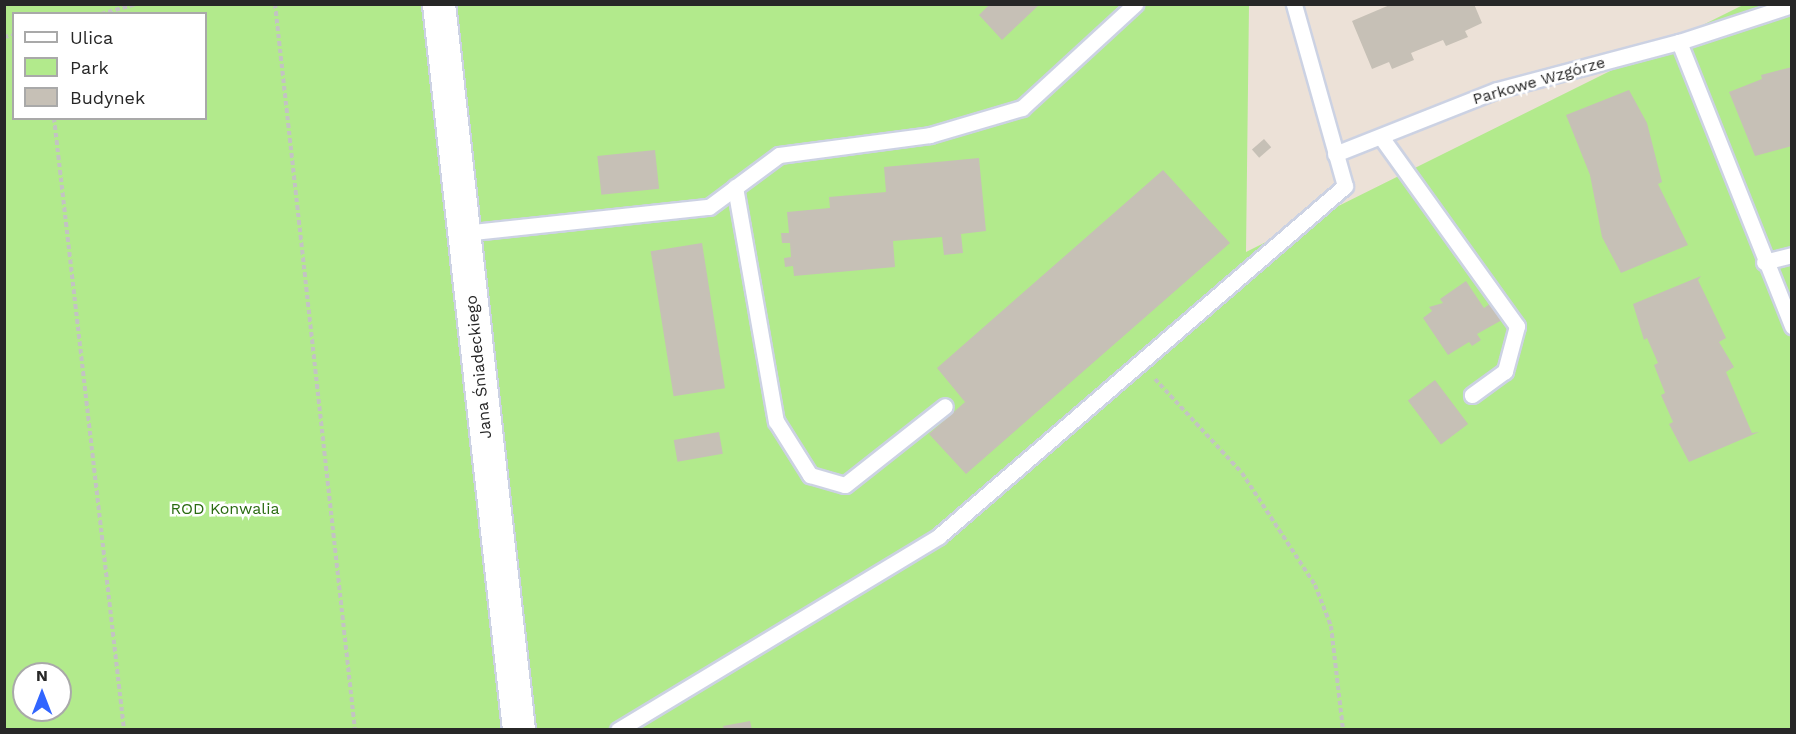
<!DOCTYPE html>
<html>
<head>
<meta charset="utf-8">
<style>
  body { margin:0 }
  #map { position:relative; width:1796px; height:734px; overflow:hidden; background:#ece1d7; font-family:"Work Sans",sans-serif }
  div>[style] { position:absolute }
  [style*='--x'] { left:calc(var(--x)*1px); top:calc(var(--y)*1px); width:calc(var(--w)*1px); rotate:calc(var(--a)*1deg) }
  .green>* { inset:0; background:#b2ea8c }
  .building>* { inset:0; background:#c6c0b6; transform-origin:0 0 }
  .path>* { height:4px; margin-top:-2px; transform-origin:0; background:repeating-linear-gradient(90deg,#c3c3c3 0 4.5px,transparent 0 7.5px) }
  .roads { filter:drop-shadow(2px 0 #ccd2e3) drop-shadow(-2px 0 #ccd2e3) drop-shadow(0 2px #ccd2e3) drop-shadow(0 -2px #ccd2e3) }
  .service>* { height:15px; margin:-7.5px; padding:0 7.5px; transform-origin:7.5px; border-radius:7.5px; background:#fff }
  .minor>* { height:32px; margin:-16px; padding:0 16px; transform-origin:16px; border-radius:16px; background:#fff }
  span { translate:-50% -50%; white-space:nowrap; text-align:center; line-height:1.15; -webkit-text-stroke:5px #fff; paint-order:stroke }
  .street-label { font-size:16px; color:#272727 }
  .park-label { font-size:16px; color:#2a6b11 }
  .frame { position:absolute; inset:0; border:6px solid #272727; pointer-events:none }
  .legend { position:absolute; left:12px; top:12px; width:195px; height:108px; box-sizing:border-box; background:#fff; border:2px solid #a9a9a9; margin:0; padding:8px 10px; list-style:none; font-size:18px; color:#272727 }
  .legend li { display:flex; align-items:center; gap:12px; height:30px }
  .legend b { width:30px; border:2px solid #a9a9a9 }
  .north { position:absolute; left:12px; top:662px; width:60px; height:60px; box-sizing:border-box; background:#fff; border:2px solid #a9a9a9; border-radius:50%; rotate:0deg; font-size:16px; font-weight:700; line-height:24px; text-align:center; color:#272727 }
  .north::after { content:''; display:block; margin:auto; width:21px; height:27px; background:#3165ff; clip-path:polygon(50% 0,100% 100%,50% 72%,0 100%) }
</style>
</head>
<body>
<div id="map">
  <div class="green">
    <div style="clip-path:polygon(evenodd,4px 5px,1249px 5px,1246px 252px,1743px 5px,1791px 5px,1791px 729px,5px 729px,4px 5px,14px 14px,206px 14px,206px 118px,14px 118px,14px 14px,4px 5px,24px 674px,60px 674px,60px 710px,24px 710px,24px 674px)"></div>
  </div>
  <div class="building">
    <div style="clip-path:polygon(990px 4px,1040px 4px,1002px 40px,979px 15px)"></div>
    <div style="clip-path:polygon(1392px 4px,1474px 4px,1482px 23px,1465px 31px,1468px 37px,1446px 46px,1443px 40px,1411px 53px,1414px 60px,1392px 69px,1389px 62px,1372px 69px,1352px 21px)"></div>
    <div style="clip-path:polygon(1792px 67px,1792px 146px,1755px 156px,1729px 92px,1762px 79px,1761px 75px)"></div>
    <div style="clip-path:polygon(1629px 90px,1647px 123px,1662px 182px,1658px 184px,1688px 245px,1621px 273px,1602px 237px,1590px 175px,1566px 115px)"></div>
    <div style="left:1264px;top:139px;width:11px;height:16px;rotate:49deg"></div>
    <div style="left:655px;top:150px;width:39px;height:58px;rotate:84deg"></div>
    <div style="clip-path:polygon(979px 158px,986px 231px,961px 234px,963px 253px,944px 255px,942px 237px,893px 241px,895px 267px,794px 276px,793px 266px,785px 267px,784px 258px,791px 257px,790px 243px,782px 243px,781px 233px,789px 233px,787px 212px,830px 208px,829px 197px,886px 192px,884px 167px)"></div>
    <div style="clip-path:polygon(1163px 170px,1230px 243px,966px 474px,929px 434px,965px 402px,937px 368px)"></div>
    <div style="left:702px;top:243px;width:147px;height:52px;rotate:81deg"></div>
    <div style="clip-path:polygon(1701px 276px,1698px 280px,1726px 338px,1719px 342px,1734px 367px,1726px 372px,1752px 433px,1759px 432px,1689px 462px,1669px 424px,1673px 422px,1661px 395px,1665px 393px,1654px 365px,1658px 363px,1647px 338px,1644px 340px,1633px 304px)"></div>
    <div style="clip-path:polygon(1466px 281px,1484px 308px,1491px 303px,1502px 320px,1477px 334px,1481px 340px,1472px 346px,1469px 342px,1448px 355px,1423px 318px,1432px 311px,1429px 307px,1443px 303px,1440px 299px)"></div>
    <div style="left:1435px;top:380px;width:55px;height:34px;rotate:53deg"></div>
    <div style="left:719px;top:432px;width:22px;height:46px;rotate:80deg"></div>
    <div style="clip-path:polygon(750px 721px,752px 730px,724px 730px,723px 726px)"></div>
  </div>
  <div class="path">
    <div style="--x:275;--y:4;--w:730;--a:83.71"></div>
    <div style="--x:101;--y:14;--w:37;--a:-16"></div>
    <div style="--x:4;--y:37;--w:10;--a:-11"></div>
    <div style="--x:54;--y:118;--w:616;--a:83.47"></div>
    <div style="--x:1155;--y:379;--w:128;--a:47.2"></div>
    <div style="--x:1242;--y:473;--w:134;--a:56.9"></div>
    <div style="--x:1315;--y:585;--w:44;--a:68.7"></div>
    <div style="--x:1331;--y:626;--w:105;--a:83.4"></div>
  </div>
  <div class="roads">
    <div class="service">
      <div style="--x:1679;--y:42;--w:119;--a:-18.1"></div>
      <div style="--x:1381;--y:137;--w:233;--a:54.3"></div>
      <div style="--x:1517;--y:326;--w:47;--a:104.9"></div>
      <div style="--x:1505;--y:371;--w:41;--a:144"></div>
      <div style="--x:1335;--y:154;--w:174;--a:-21.6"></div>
      <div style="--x:1497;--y:90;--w:188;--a:-14.8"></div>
      <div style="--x:1679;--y:42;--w:306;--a:68.3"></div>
      <div style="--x:735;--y:187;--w:238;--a:80.1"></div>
      <div style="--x:776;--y:421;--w:64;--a:57.8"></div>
      <div style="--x:810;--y:475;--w:36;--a:16"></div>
      <div style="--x:845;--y:485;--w:127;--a:-38.3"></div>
      <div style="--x:464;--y:233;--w:246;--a:-6.1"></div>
      <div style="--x:709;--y:207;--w:87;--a:-36.6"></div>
      <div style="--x:779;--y:155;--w:152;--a:-7.5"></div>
      <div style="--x:930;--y:135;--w:96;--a:-16.4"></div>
      <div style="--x:1022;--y:108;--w:154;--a:-42.6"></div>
      <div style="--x:1764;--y:262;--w:29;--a:-14"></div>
      <div style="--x:618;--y:730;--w:375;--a:-31.1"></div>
      <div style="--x:939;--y:536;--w:536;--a:-40.76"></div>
      <div style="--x:1345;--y:186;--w:189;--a:-105.7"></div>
    </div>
    <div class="minor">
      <div style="--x:439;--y:4;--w:730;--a:83.71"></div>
    </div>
  </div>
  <div class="street-label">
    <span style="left:1539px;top:81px;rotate:-16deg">Parkowe Wzgórze</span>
    <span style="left:479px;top:367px;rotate:-96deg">Jana Śniadeckiego</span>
  </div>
  <div class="park-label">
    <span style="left:225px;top:509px">ROD Konwalia</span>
  </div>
  <div class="frame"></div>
  <ul class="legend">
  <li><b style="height:8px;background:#fff"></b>Ulica</li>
  <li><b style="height:16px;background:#b2ea8c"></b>Park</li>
  <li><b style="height:16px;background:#c6c0b6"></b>Budynek</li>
  </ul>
  <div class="north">N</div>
</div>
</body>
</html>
